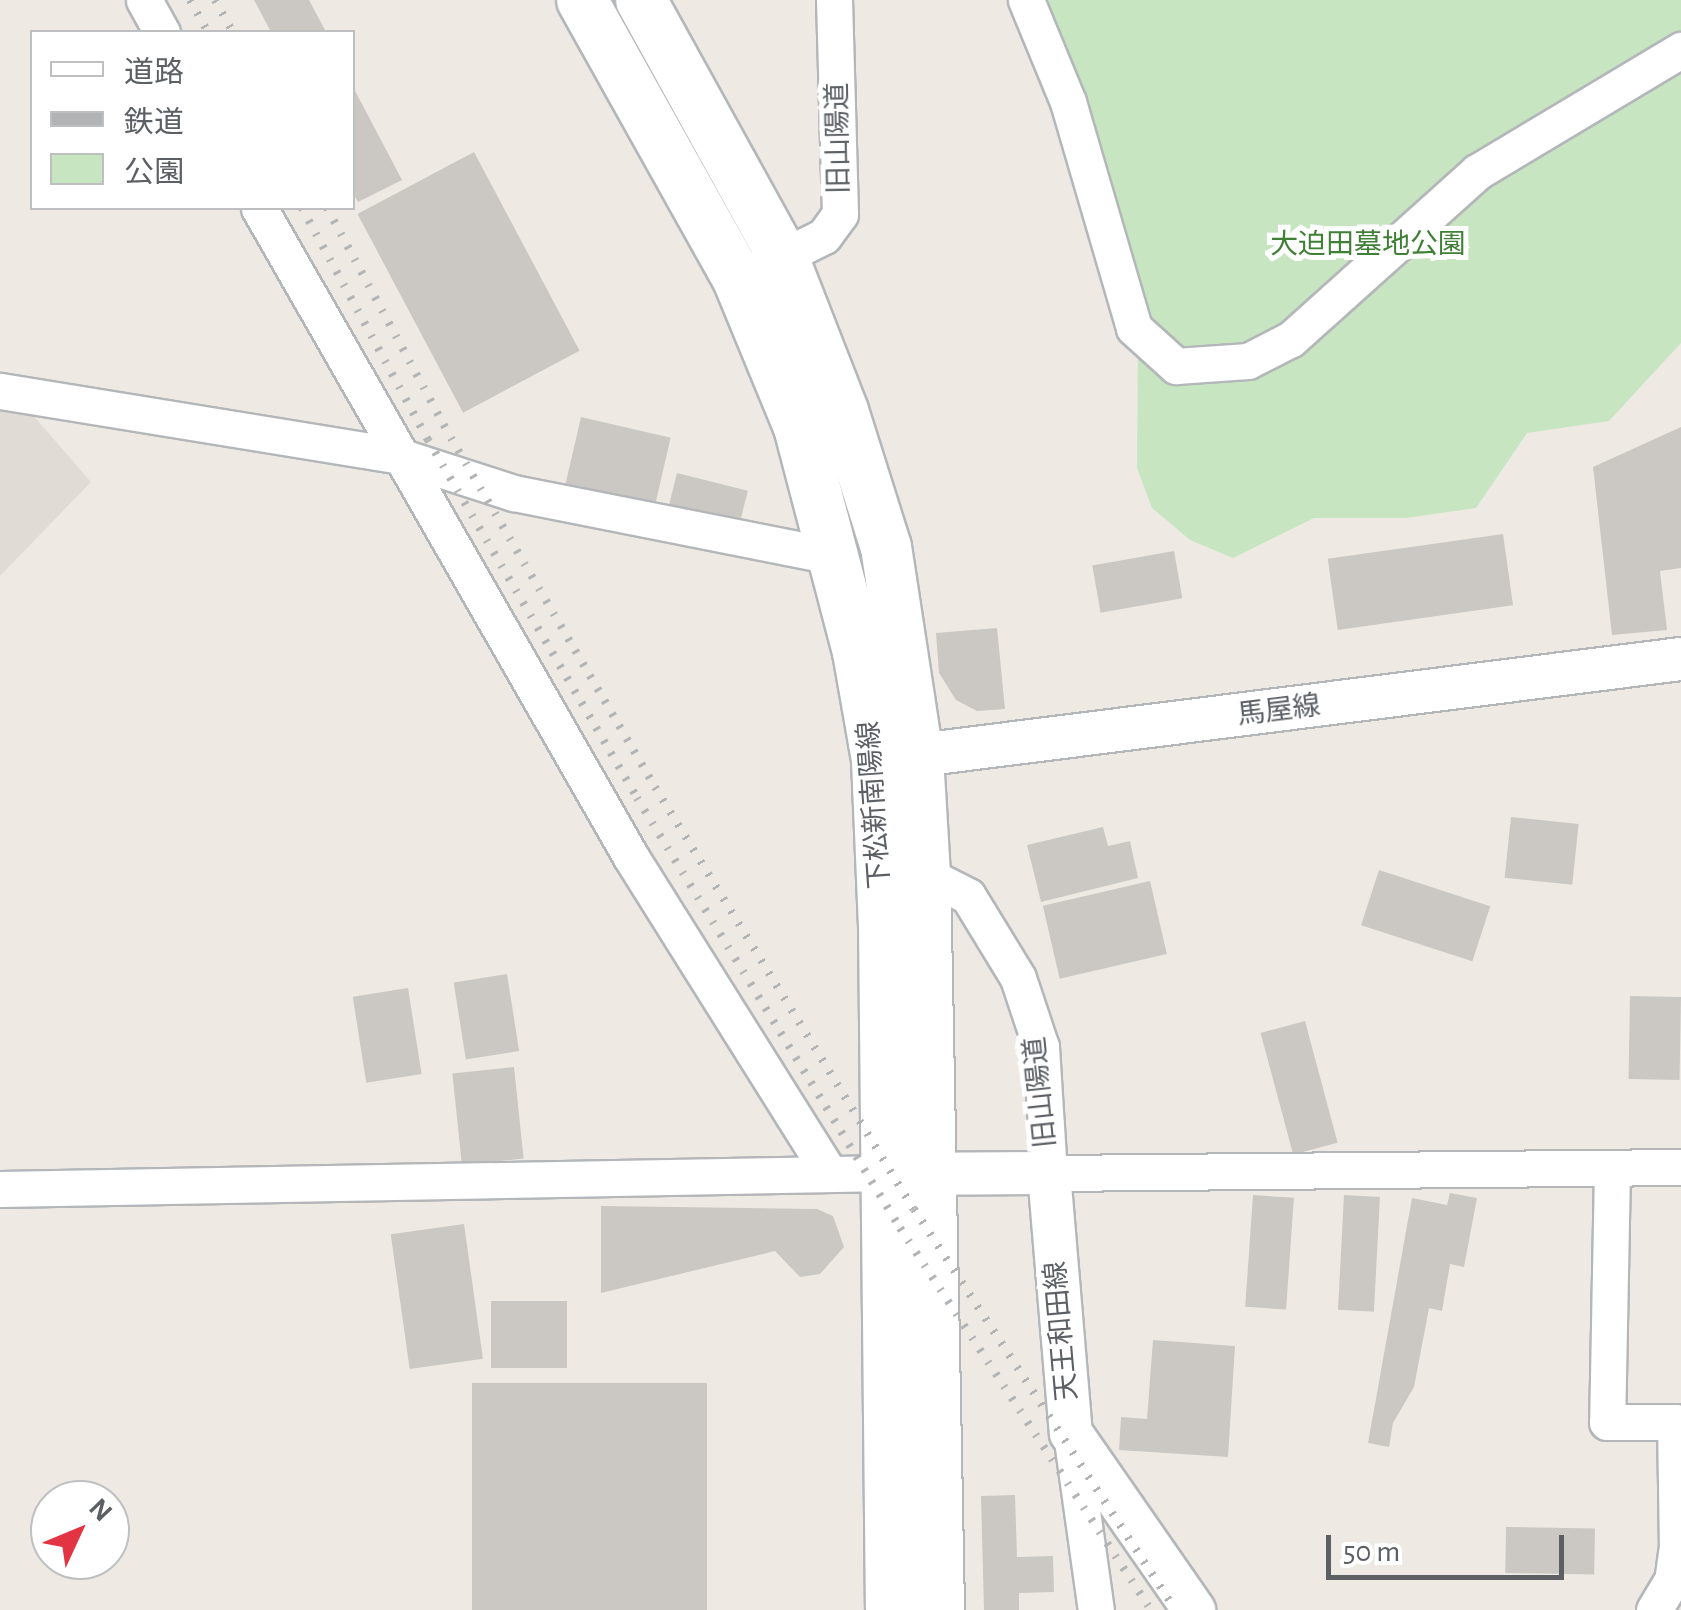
<!DOCTYPE html>
<html>
<head>
<meta charset="utf-8">
<style>
  body { margin:0 }
  #map { position:relative; width:1681px; height:1610px; overflow:hidden; background:#eeeae3; font-family:"Alegreya Sans","Noto Sans JP",sans-serif }
  div>[style] { position:absolute }
  [style*='--x'] { left:calc(var(--x)*1px); top:calc(var(--y)*1px); width:calc(var(--w)*1px); rotate:calc(var(--a)*1deg) }
  .education>* { inset:0; background:#e1dbd5 }
  .green>* { inset:0; background:#c7e5c1 }
  .building>* { inset:0; background:#cbc7c3; transform-origin:0 0 }
  .roads { filter:drop-shadow(2px 0 #b4b7ba) drop-shadow(-2px 0 #b4b7ba) drop-shadow(0 2px #b4b7ba) drop-shadow(0 -2px #b4b7ba) }
  .minor>* { height:35px; margin:-17.5px; padding:0 17.5px; transform-origin:17.5px; border-radius:17.5px; background:#fff }
  .tertiary>* { height:42px; margin:-21px; padding:0 21px; transform-origin:21px; border-radius:21px; background:#fff }
  .secondary>* { height:50px; margin:-25px; padding:0 25px; transform-origin:25px; border-radius:25px; background:#fff }
  .rail>* { height:8px; margin-top:-4px; transform-origin:0; background:repeating-linear-gradient(90deg,#b2b3b4 0 2.5px,transparent 0 14.5px) }
  span { translate:-50% -50%; white-space:nowrap; text-align:center; line-height:1.15; -webkit-text-stroke:10px #fff; paint-order:stroke }
  .street-label { font-size:28px; color:#5c6064 }
  .park-label { font-size:28px; color:#408036 }
  .legend { position:absolute; left:30px; top:30px; width:325px; height:180px; box-sizing:border-box; background:#fff; border:2px solid #bebfc1; margin:0; padding:12px 18px; list-style:none; font-size:30px; color:#5c6064 }
  .legend li { display:flex; align-items:center; gap:20px; height:50px }
  .legend b { width:50px; border:2px solid #bebfc1 }
  .north { position:absolute; left:30px; top:1480px; width:100px; height:100px; box-sizing:border-box; background:#fff; border:2px solid #bebfc1; border-radius:50%; rotate:46deg; font-size:28px; font-weight:700; line-height:40px; text-align:center; color:#5c6064 }
  .north::after { content:''; display:block; margin:auto; width:35px; height:45px; background:#e33443; clip-path:polygon(50% 0,100% 100%,50% 72%,0 100%) }
  .scale { position:absolute; left:1326px; top:1535px; width:238px; height:45px; box-sizing:border-box; border:5px solid #5c6064; border-top:0; padding-left:12px; font-size:30px; line-height:35px; white-space:nowrap; color:#5c6064; -webkit-text-stroke:8px #fff; paint-order:stroke }
</style>
</head>
<body>
<div id="map">
  <div class="education">
    <div style="clip-path:polygon(0 398px,19px 399px,91px 482px,0 576px)"></div>
  </div>
  <div class="green">
    <div style="clip-path:polygon(1033px 0,1681px 0,1681px 343px,1609px 421px,1527px 433px,1476px 508px,1406px 518px,1314px 518px,1233px 558px,1190px 540px,1152px 508px,1137px 468px,1138px 341px)"></div>
  </div>
  <div class="building">
    <div style="clip-path:polygon(254px 0,309px 0,326px 32px,271px 32px)"></div>
    <div style="clip-path:polygon(352px 85px,402px 180px,358px 202px,352px 191px)"></div>
    <div style="left:474px;top:152px;width:225px;height:132px;rotate:62deg"></div>
    <div style="left:581px;top:417px;width:92px;height:74px;rotate:13deg"></div>
    <div style="clip-path:polygon(1681px 427px,1681px 568px,1660px 571px,1667px 630px,1612px 635px,1593px 467px)"></div>
    <div style="left:677px;top:473px;width:73px;height:37px;rotate:14deg"></div>
    <div style="left:1503px;top:534px;width:72px;height:177px;rotate:82deg"></div>
    <div style="left:1174px;top:551px;width:48px;height:83px;rotate:80deg"></div>
    <div style="clip-path:polygon(997px 628px,1005px 709px,977px 711px,956px 700px,939px 673px,936px 633px)"></div>
    <div style="left:1511px;top:817px;width:68px;height:61px;rotate:6deg"></div>
    <div style="clip-path:polygon(1103px 827px,1108px 846px,1130px 841px,1138px 878px,1041px 902px,1027px 845px)"></div>
    <div style="left:1379px;top:870px;width:117px;height:58px;rotate:18deg"></div>
    <div style="left:1150px;top:881px;width:75px;height:110px;rotate:77deg"></div>
    <div style="left:507px;top:974px;width:78px;height:54px;rotate:81deg"></div>
    <div style="left:408px;top:988px;width:87px;height:56px;rotate:81deg"></div>
    <div style="left:1630px;top:996px;width:51px;height:83px;rotate:1deg"></div>
    <div style="left:1305px;top:1021px;width:126px;height:46px;rotate:75deg"></div>
    <div style="left:514px;top:1067px;width:92px;height:62px;rotate:84deg"></div>
    <div style="clip-path:polygon(1450px 1193px,1477px 1198px,1464px 1267px,1450px 1264px,1442px 1311px,1429px 1308px,1414px 1387px,1393px 1423px,1389px 1447px,1368px 1443px,1412px 1198px,1447px 1205px)"></div>
    <div style="left:1253px;top:1195px;width:41px;height:112px;rotate:4deg"></div>
    <div style="left:1344px;top:1195px;width:36px;height:115px;rotate:3deg"></div>
    <div style="clip-path:polygon(601px 1206px,817px 1209px,833px 1216px,844px 1247px,820px 1274px,800px 1277px,775px 1251px,601px 1293px)"></div>
    <div style="left:464px;top:1224px;width:136px;height:74px;rotate:82deg"></div>
    <div style="left:491px;top:1301px;width:76px;height:67px"></div>
    <div style="clip-path:polygon(1153px 1340px,1235px 1346px,1228px 1457px,1119px 1450px,1121px 1417px,1147px 1419px)"></div>
    <div style="left:472px;top:1383px;width:235px;height:227px"></div>
    <div style="clip-path:polygon(1015px 1495px,1017px 1557px,1053px 1556px,1054px 1592px,1019px 1593px,1019px 1610px,984px 1610px,981px 1496px)"></div>
    <div style="left:1506px;top:1527px;width:89px;height:46px;rotate:1deg"></div>
  </div>
  <div class="roads">
    <div class="minor">
      <div style="--x:144;--y:0;--w:37;--a:61"></div>
      <div style="--x:1026;--y:0;--w:110;--a:67.6"></div>
      <div style="--x:1068;--y:102;--w:235;--a:73.7"></div>
      <div style="--x:1134;--y:328;--w:57;--a:42.1"></div>
      <div style="--x:1176;--y:366;--w:72;--a:-4"></div>
      <div style="--x:1248;--y:361;--w:48;--a:-27.1"></div>
      <div style="--x:1291;--y:339;--w:250;--a:-41.9"></div>
      <div style="--x:1477;--y:172;--w:238;--a:-30.9"></div>
      <div style="--x:259;--y:208;--w:748;--a:60.18"></div>
      <div style="--x:631;--y:857;--w:371;--a:57.9"></div>
      <div style="--x:762;--y:267;--w:69;--a:-26.6"></div>
      <div style="--x:824;--y:236;--w:27;--a:-54"></div>
      <div style="--x:840;--y:214;--w:214;--a:-91.6"></div>
      <div style="--x:0;--y:391;--w:401;--a:9.2"></div>
      <div style="--x:396;--y:455;--w:124;--a:17.9"></div>
      <div style="--x:514;--y:493;--w:325;--a:11.2"></div>
      <div style="--x:925;--y:874;--w:48;--a:27.1"></div>
      <div style="--x:968;--y:896;--w:96;--a:58.6"></div>
      <div style="--x:1018;--y:978;--w:73;--a:71.6"></div>
      <div style="--x:1041;--y:1047;--w:126;--a:86.4"></div>
      <div style="--x:1049;--y:1173;--w:632;--a:-0.54"></div>
      <div style="--x:1612;--y:1169;--w:253;--a:91.1"></div>
      <div style="--x:1607;--y:1422;--w:68;--a:0"></div>
      <div style="--x:1675;--y:1422;--w:124;--a:89.1"></div>
      <div style="--x:1677;--y:1546;--w:34;--a:98"></div>
      <div style="--x:1672;--y:1580;--w:35;--a:121"></div>
      <div style="--x:0;--y:1189;--w:890;--a:-1.03"></div>
      <div style="--x:1071;--y:1433;--w:179;--a:82"></div>
    </div>
    <div class="tertiary">
      <div style="--x:888;--y:759;--w:799;--a:-7.19"></div>
      <div style="--x:900;--y:1174;--w:149;--a:-0.4"></div>
      <div style="--x:1049;--y:1173;--w:261;--a:85.2"></div>
      <div style="--x:1071;--y:1433;--w:216;--a:55.2"></div>
    </div>
    <div class="secondary">
      <div style="--x:582;--y:0;--w:320;--a:60.8"></div>
      <div style="--x:738;--y:279;--w:160;--a:67.6"></div>
      <div style="--x:799;--y:427;--w:233;--a:75.3"></div>
      <div style="--x:858;--y:652;--w:110;--a:80"></div>
      <div style="--x:877;--y:760;--w:164;--a:87.6"></div>
      <div style="--x:884;--y:924;--w:686;--a:89.42"></div>
      <div style="--x:641;--y:0;--w:294;--a:61.1"></div>
      <div style="--x:783;--y:257;--w:165;--a:68.7"></div>
      <div style="--x:843;--y:411;--w:143;--a:72.5"></div>
      <div style="--x:886;--y:547;--w:212;--a:81.3"></div>
      <div style="--x:918;--y:757;--w:117;--a:86.6"></div>
      <div style="--x:925;--y:874;--w:736;--a:88.91"></div>
    </div>
  </div>
  <div class="rail">
    <div style="--x:190;--y:0;--w:37;--a:61"></div>
    <div style="--x:215;--y:0;--w:37;--a:61"></div>
    <div style="--x:302;--y:208;--w:264;--a:61.5"></div>
    <div style="--x:428;--y:440;--w:415;--a:59.7"></div>
    <div style="--x:637;--y:798;--w:504;--a:58.55"></div>
    <div style="--x:900;--y:1228;--w:457;--a:56.7"></div>
    <div style="--x:327;--y:208;--w:261;--a:61.7"></div>
    <div style="--x:451;--y:438;--w:404;--a:59.7"></div>
    <div style="--x:655;--y:787;--w:495;--a:58.5"></div>
    <div style="--x:914;--y:1209;--w:478;--a:56.9"></div>
  </div>
  <div class="street-label">
    <span style="left:839px;top:138px;rotate:-91deg">旧山陽道</span>
    <span style="left:1279px;top:711px;rotate:-7deg">馬屋線</span>
    <span style="left:875px;top:805px;rotate:-94deg">下松新南陽線</span>
    <span style="left:1041px;top:1092px;rotate:-96deg">旧山陽道</span>
    <span style="left:1062px;top:1331px;rotate:-95deg">天王和田線</span>
  </div>
  <div class="park-label">
    <span style="left:1368px;top:245px">大迫田墓地公園</span>
  </div>
  <ul class="legend">
  <li><b style="height:12px;background:#fff"></b>道路</li>
  <li><b style="height:12px;background:#b2b3b4"></b>鉄道</li>
  <li><b style="height:28px;background:#c7e5c1"></b>公園</li>
  </ul>
  <div class="north">N</div>
  <div class="scale">50 m</div>
</div>
</body>
</html>
